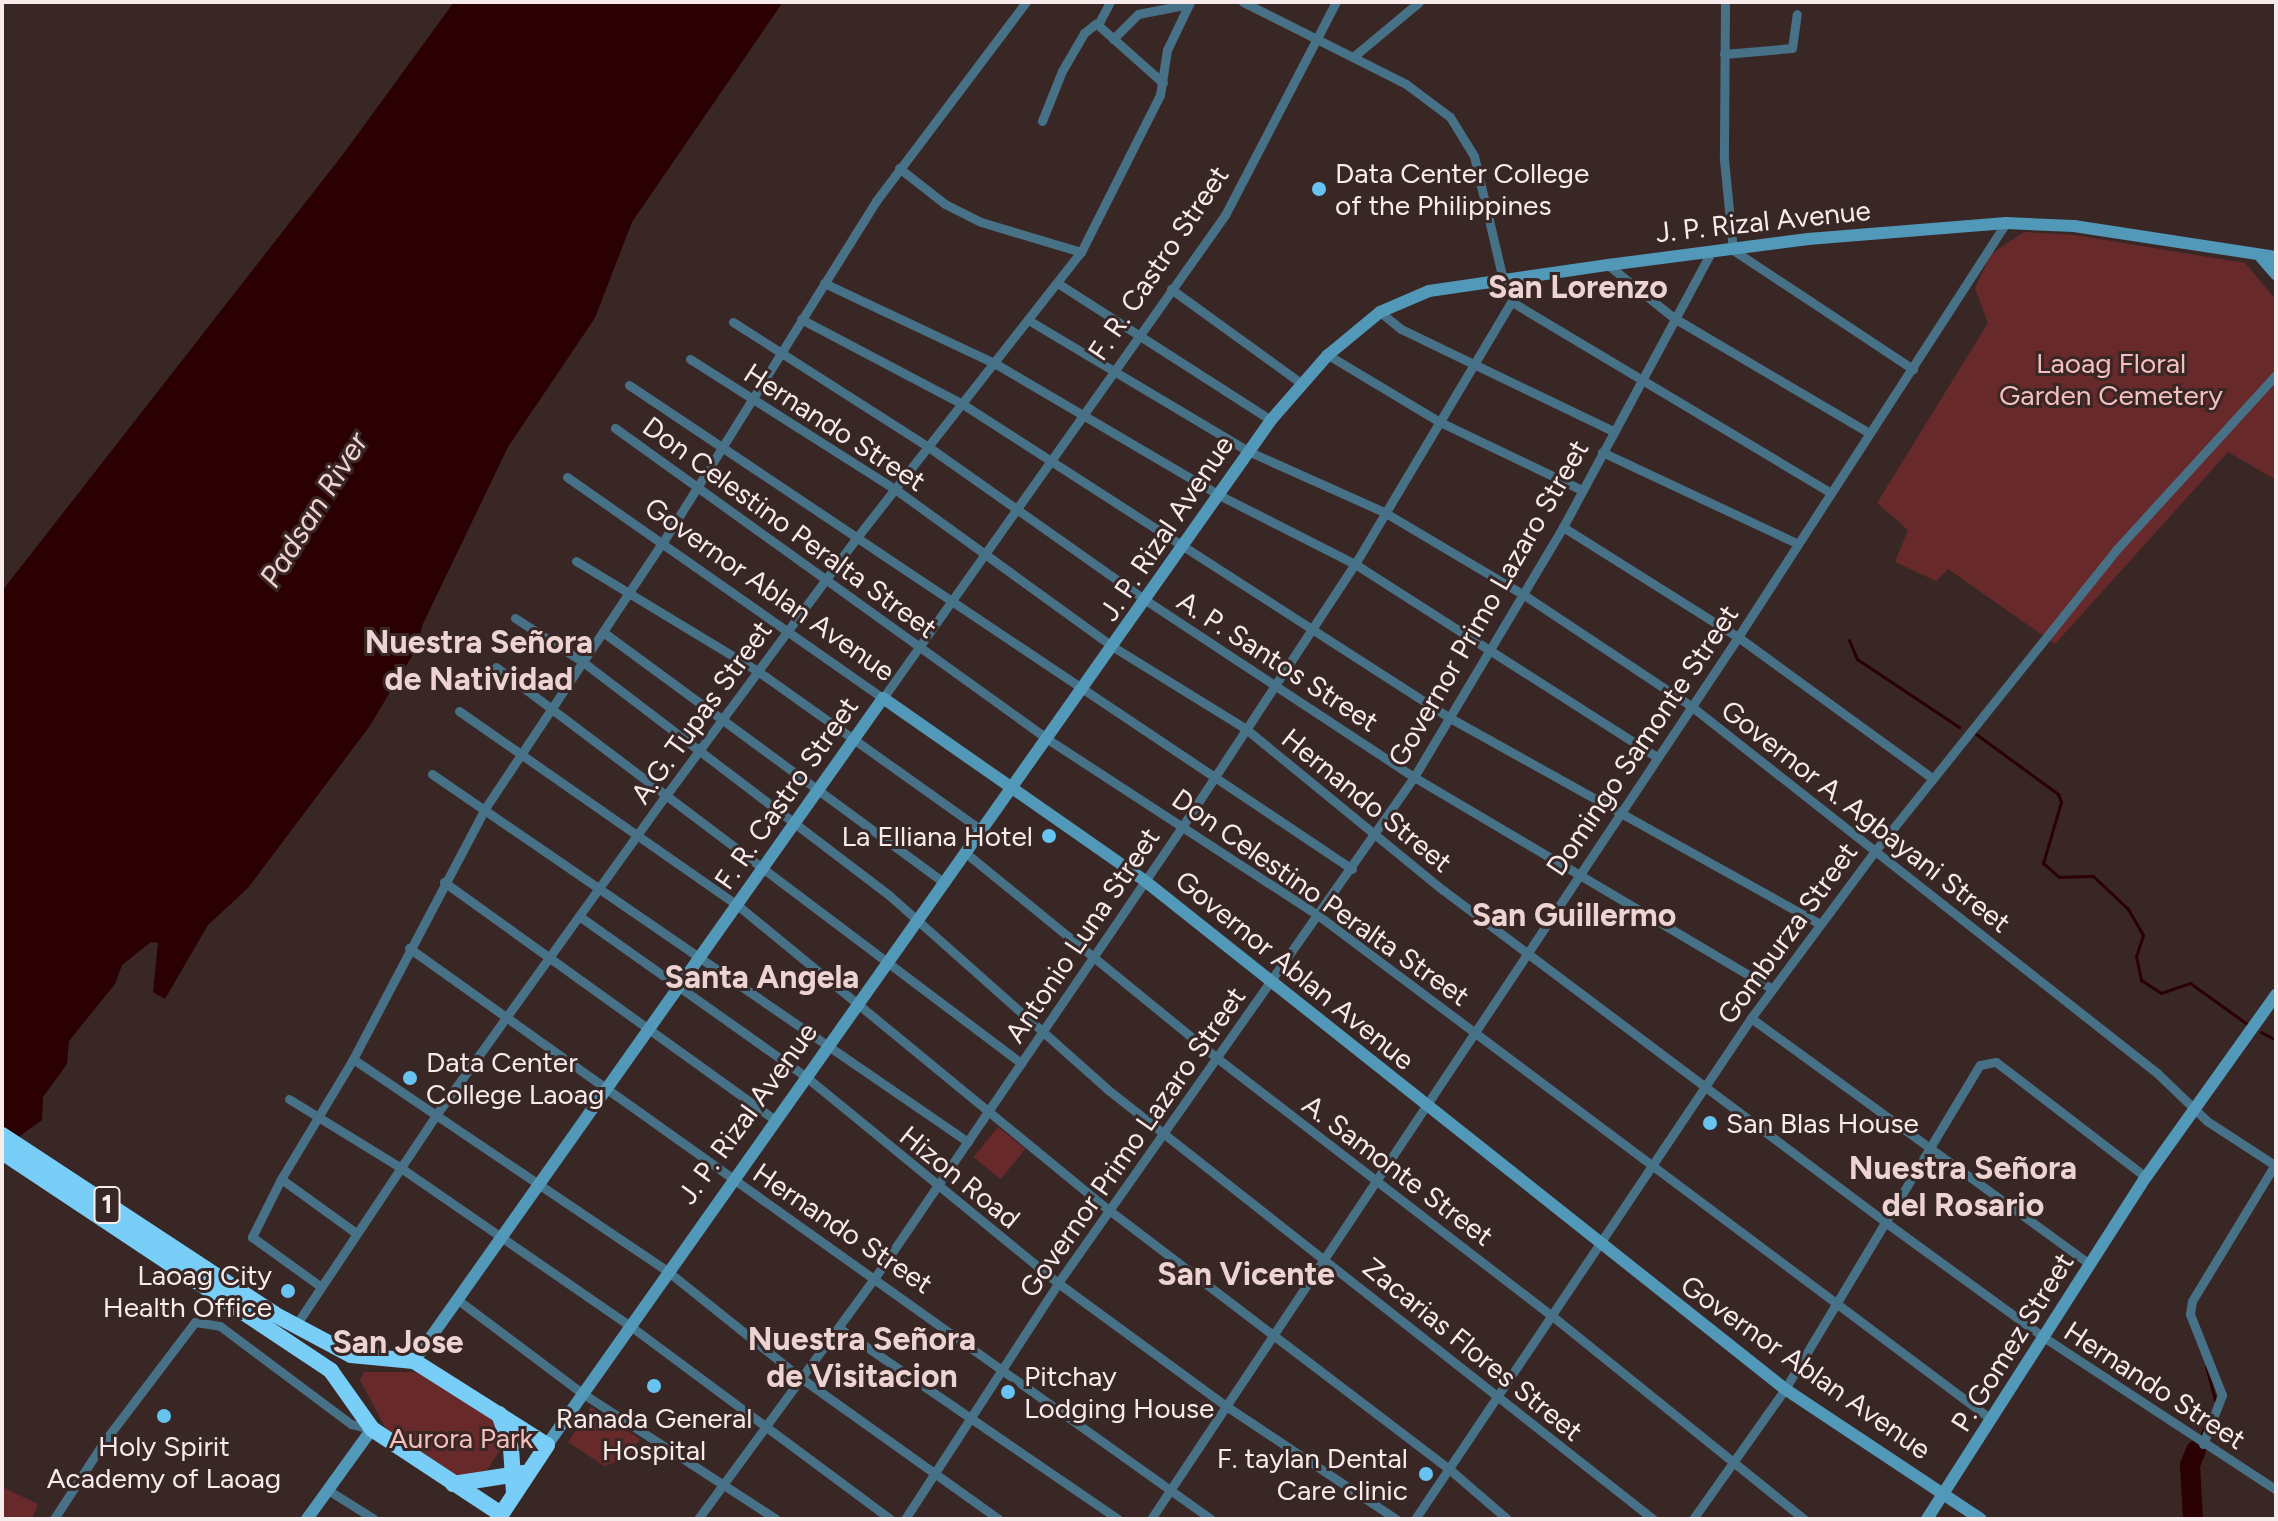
<!DOCTYPE html>
<html>
<head>
<meta charset="utf-8">
<style>
  body { margin:0 }
  #map { position:relative; width:2278px; height:1521px; overflow:hidden; background:#392726; font-family:Figtree,sans-serif }
  div>[style] { position:absolute }
  [style*='--x'] { left:calc(var(--x)*1px); top:calc(var(--y)*1px); width:calc(var(--w)*1px); rotate:calc(var(--a)*1deg) }
  .green>* { inset:0; background:#68292b; transform-origin:0 0 }
  .water>* { inset:0; background:#2a0003 }
  .stream>* { height:3px; margin:-1.5px; padding:0 1.5px; transform-origin:1.5px; border-radius:1.5px; background:#2a0003 }
  .river>* { height:20px; margin:-10px; padding:0 10px; transform-origin:10px; border-radius:10px; background:#2a0003 }
  .street>* { height:9px; margin:-4.5px; padding:0 4.5px; transform-origin:4.5px; border-radius:4.5px; background:#477186 }
  .secondary>* { height:12px; margin:-6px; padding:0 6px; transform-origin:6px; border-radius:6px; background:#5298b9 }
  .highway>* { height:16px; margin:-8px; padding:0 8px; transform-origin:8px; border-radius:8px; background:#78cef7 }
  .dots>* { width:22px; height:22px; translate:-50% -50%; box-sizing:border-box; border:4px solid #392726; border-radius:50% }
  span { translate:-50% -50%; white-space:nowrap; text-align:center; line-height:1.15; -webkit-text-stroke:6px #392726; paint-order:stroke }
  .shield-label span { padding:2px 6px; background:#392726; border:2px solid; border-radius:6px; -webkit-text-stroke-width:0 }
  .shield-label { font-size:26px; color:#f8ebeb; font-weight:700 }
  .poi-label { font-size:28px; color:#f8ebeb }
  .left { translate:0 -50%; text-align:left }
  .right { translate:-100% -50%; text-align:right }
  .street-label { font-size:28px; color:#f8ebeb }
  .park-label { font-size:28px; color:#f5bfbd }
  .water-label { font-size:30px; color:#f0d4d3; font-style:italic }
  .quarter-label { font-size:32px; color:#edd4d3; font-weight:700 }
  .frame { position:absolute; inset:0; border:4px solid #f8ebeb; pointer-events:none }
</style>
</head>
<body>
<div id="map">
  <div class="green">
    <div style="clip-path:polygon(2024px 232px,2075px 235px,2245px 263px,2276px 300px,2276px 480px,2228px 452px,2055px 644px,1948px 569px,1936px 581px,1895px 562px,1908px 530px,1877px 503px,1988px 323px,1975px 288px,1991px 254px)"></div>
    <div style="left:998px;top:1127px;width:35px;height:39px;rotate:39deg"></div>
    <div style="clip-path:polygon(364px 1372px,424px 1372px,495px 1417px,501px 1449px,487px 1470px,460px 1478px,386px 1429px,360px 1380px)"></div>
    <div style="clip-path:polygon(591px 1407px,640px 1439px,628px 1458px,604px 1466px,568px 1442px)"></div>
    <div style="clip-path:polygon(2px 1487px,38px 1504px,32px 1519px,2px 1519px)"></div>
  </div>
  <div class="water">
    <div style="clip-path:polygon(454px 2px,783px 2px,632px 222px,595px 318px,508px 447px,422px 626px,418px 646px,369px 727px,248px 888px,208px 925px,165px 999px,153px 992px,158px 943px,151px 942px,122px 965px,115px 984px,69px 1041px,67px 1064px,43px 1097px,42px 1120px,2px 1149px,2px 591px,344px 153px)"></div>
  </div>
  <div class="stream">
    <div style="--x:1849;--y:640;--w:21;--a:67"></div>
    <div style="--x:1857;--y:659;--w:123;--a:33.7"></div>
    <div style="--x:1976;--y:734;--w:102;--a:36.2"></div>
    <div style="--x:2058;--y:794;--w:9;--a:69"></div>
    <div style="--x:2061;--y:802;--w:64;--a:106.4"></div>
    <div style="--x:2043;--y:863;--w:21;--a:41"></div>
    <div style="--x:2059;--y:877;--w:34;--a:-2"></div>
    <div style="--x:2093;--y:876;--w:48;--a:43.3"></div>
    <div style="--x:2128;--y:909;--w:30;--a:60"></div>
    <div style="--x:2143;--y:935;--w:22;--a:108"></div>
    <div style="--x:2136;--y:956;--w:25;--a:78"></div>
    <div style="--x:2141;--y:980;--w:24;--a:33"></div>
    <div style="--x:2161;--y:993;--w:31;--a:-19"></div>
    <div style="--x:2190;--y:983;--w:70;--a:35.7"></div>
    <div style="--x:2261;--y:1032;--w:17;--a:28"></div>
    <div style="--x:2206;--y:1366;--w:35;--a:75"></div>
    <div style="--x:2202;--y:1433;--w:16;--a:-68"></div>
  </div>
  <div class="river">
    <div style="--x:2193;--y:1519;--w:54;--a:-93.2"></div>
    <div style="--x:2190;--y:1465;--w:16;--a:-68"></div>
  </div>
  <div class="street">
    <div style="--x:1110;--y:2;--w:26;--a:118"></div>
    <div style="--x:1098;--y:25;--w:87;--a:41.7"></div>
    <div style="--x:1243;--y:2;--w:182;--a:26.7"></div>
    <div style="--x:1406;--y:84;--w:55;--a:36.9"></div>
    <div style="--x:1450;--y:117;--w:46;--a:58.4"></div>
    <div style="--x:1474;--y:156;--w:127;--a:76.8"></div>
    <div style="--x:1725;--y:2;--w:158;--a:90.4"></div>
    <div style="--x:1724;--y:160;--w:90;--a:84.3"></div>
    <div style="--x:1733;--y:250;--w:216;--a:33.5"></div>
    <div style="--x:1113;--y:39;--w:35;--a:-45"></div>
    <div style="--x:1138;--y:14;--w:52;--a:-11.1"></div>
    <div style="--x:1724;--y:54;--w:68;--a:-5"></div>
    <div style="--x:1792;--y:48;--w:34;--a:-82"></div>
    <div style="--x:1353;--y:57;--w:86;--a:-39.8"></div>
    <div style="--x:1042;--y:121;--w:54;--a:-68.2"></div>
    <div style="--x:1062;--y:71;--w:44;--a:-59.9"></div>
    <div style="--x:1084;--y:33;--w:16;--a:-38"></div>
    <div style="--x:899;--y:168;--w:58;--a:38"></div>
    <div style="--x:945;--y:204;--w:40;--a:26.6"></div>
    <div style="--x:981;--y:222;--w:104;--a:16.7"></div>
    <div style="--x:1608;--y:265;--w:85;--a:38.8"></div>
    <div style="--x:1674;--y:318;--w:226;--a:30.5"></div>
    <div style="--x:824;--y:283;--w:190;--a:25.2"></div>
    <div style="--x:996;--y:364;--w:259;--a:30.4"></div>
    <div style="--x:1219;--y:495;--w:153;--a:26.9"></div>
    <div style="--x:1355;--y:564;--w:358;--a:32.6"></div>
    <div style="--x:1059;--y:284;--w:252;--a:32.7"></div>
    <div style="--x:1171;--y:289;--w:160;--a:35.9"></div>
    <div style="--x:1512;--y:302;--w:370;--a:30.9"></div>
    <div style="--x:1380;--y:312;--w:27;--a:39"></div>
    <div style="--x:1401;--y:329;--w:235;--a:25.7"></div>
    <div style="--x:801;--y:319;--w:184;--a:27.8"></div>
    <div style="--x:964;--y:405;--w:578;--a:32.78"></div>
    <div style="--x:1450;--y:718;--w:423;--a:29.1"></div>
    <div style="--x:1030;--y:321;--w:256;--a:30.8"></div>
    <div style="--x:1250;--y:452;--w:147;--a:24.1"></div>
    <div style="--x:1384;--y:512;--w:163;--a:30.7"></div>
    <div style="--x:1524;--y:595;--w:201;--a:33.6"></div>
    <div style="--x:1691;--y:706;--w:593;--a:38.22"></div>
    <div style="--x:2157;--y:1073;--w:69;--a:43.8"></div>
    <div style="--x:2207;--y:1121;--w:82;--a:33.1"></div>
    <div style="--x:733;--y:322;--w:234;--a:32.6"></div>
    <div style="--x:930;--y:448;--w:266;--a:35.2"></div>
    <div style="--x:1147;--y:601;--w:320;--a:33.4"></div>
    <div style="--x:1414;--y:777;--w:416;--a:30.6"></div>
    <div style="--x:1328;--y:355;--w:131;--a:30.9"></div>
    <div style="--x:1440;--y:422;--w:157;--a:25.6"></div>
    <div style="--x:690;--y:359;--w:243;--a:32.4"></div>
    <div style="--x:895;--y:489;--w:271;--a:35.9"></div>
    <div style="--x:1115;--y:648;--w:154;--a:31.7"></div>
    <div style="--x:1246;--y:729;--w:254;--a:39.3"></div>
    <div style="--x:1443;--y:890;--w:556;--a:36.89"></div>
    <div style="--x:1888;--y:1224;--w:194;--a:36"></div>
    <div style="--x:2045;--y:1338;--w:277;--a:33.3"></div>
    <div style="--x:629;--y:385;--w:870;--a:33.8"></div>
    <div style="--x:615;--y:428;--w:535;--a:35.71"></div>
    <div style="--x:1049;--y:740;--w:322;--a:33.1"></div>
    <div style="--x:1319;--y:916;--w:839;--a:36.82"></div>
    <div style="--x:1602;--y:452;--w:214;--a:25.1"></div>
    <div style="--x:567;--y:477;--w:386;--a:35"></div>
    <div style="--x:883;--y:698;--w:592;--a:-54.7"></div>
    <div style="--x:1225;--y:215;--w:240;--a:-62.5"></div>
    <div style="--x:1563;--y:527;--w:207;--a:32.2"></div>
    <div style="--x:1738;--y:637;--w:238;--a:36"></div>
    <div style="--x:576;--y:561;--w:214;--a:31.2"></div>
    <div style="--x:759;--y:672;--w:275;--a:35.4"></div>
    <div style="--x:515;--y:618;--w:81;--a:32.9"></div>
    <div style="--x:583;--y:662;--w:386;--a:37.3"></div>
    <div style="--x:890;--y:896;--w:290;--a:41.6"></div>
    <div style="--x:1107;--y:1089;--w:695;--a:38.22"></div>
    <div style="--x:603;--y:632;--w:424;--a:36.3"></div>
    <div style="--x:496;--y:667;--w:658;--a:37.03"></div>
    <div style="--x:459;--y:711;--w:338;--a:34.9"></div>
    <div style="--x:736;--y:904;--w:482;--a:39.4"></div>
    <div style="--x:1109;--y:1210;--w:426;--a:37.3"></div>
    <div style="--x:1448;--y:1468;--w:78;--a:40.8"></div>
    <div style="--x:432;--y:774;--w:650;--a:34.47"></div>
    <div style="--x:967;--y:854;--w:323;--a:39.2"></div>
    <div style="--x:1217;--y:1058;--w:421;--a:37.6"></div>
    <div style="--x:1551;--y:1315;--w:325;--a:38.9"></div>
    <div style="--x:444;--y:882;--w:406;--a:35.7"></div>
    <div style="--x:579;--y:916;--w:277;--a:35.3"></div>
    <div style="--x:805;--y:1076;--w:327;--a:39.3"></div>
    <div style="--x:1058;--y:1283;--w:208;--a:36.2"></div>
    <div style="--x:1226;--y:1406;--w:204;--a:33.6"></div>
    <div style="--x:409;--y:948;--w:985;--a:35.45"></div>
    <div style="--x:1751;--y:1018;--w:419;--a:36"></div>
    <div style="--x:353;--y:1059;--w:377;--a:34"></div>
    <div style="--x:666;--y:1270;--w:173;--a:38.7"></div>
    <div style="--x:801;--y:1378;--w:243;--a:35.5"></div>
    <div style="--x:289;--y:1099;--w:132;--a:31.6"></div>
    <div style="--x:401;--y:1168;--w:277;--a:34.6"></div>
    <div style="--x:629;--y:1325;--w:325;--a:36.6"></div>
    <div style="--x:281;--y:1179;--w:65;--a:116.6"></div>
    <div style="--x:252;--y:1237;--w:84;--a:35.8"></div>
    <div style="--x:356;--y:1233;--w:92;--a:-144.2"></div>
    <div style="--x:281;--y:1179;--w:140;--a:-59"></div>
    <div style="--x:353;--y:1059;--w:285;--a:-62.2"></div>
    <div style="--x:486;--y:807;--w:319;--a:-56.3"></div>
    <div style="--x:663;--y:542;--w:402;--a:-58"></div>
    <div style="--x:876;--y:201;--w:249;--a:-53"></div>
    <div style="--x:458;--y:1300;--w:155;--a:36.9"></div>
    <div style="--x:582;--y:1393;--w:231;--a:33"></div>
    <div style="--x:300;--y:1319;--w:245;--a:-56.3"></div>
    <div style="--x:436;--y:1115;--w:395;--a:-54.3"></div>
    <div style="--x:667;--y:794;--w:321;--a:-53.5"></div>
    <div style="--x:858;--y:536;--w:361;--a:-51.9"></div>
    <div style="--x:1081;--y:252;--w:176;--a:-63.3"></div>
    <div style="--x:1160;--y:95;--w:46;--a:-81.2"></div>
    <div style="--x:1167;--y:50;--w:53;--a:-64.4"></div>
    <div style="--x:839;--y:1328;--w:338;--a:34.4"></div>
    <div style="--x:2203;--y:1444;--w:53;--a:-68.8"></div>
    <div style="--x:2222;--y:1395;--w:87;--a:-111.6"></div>
    <div style="--x:2190;--y:1314;--w:13;--a:-81"></div>
    <div style="--x:2192;--y:1301;--w:162;--a:-58.7"></div>
    <div style="--x:328;--y:1490;--w:54;--a:32.2"></div>
    <div style="--x:54;--y:1519;--w:90;--a:-57.2"></div>
    <div style="--x:103;--y:1443;--w:152;--a:-52.8"></div>
    <div style="--x:195;--y:1322;--w:25;--a:9"></div>
    <div style="--x:220;--y:1326;--w:164;--a:36.8"></div>
    <div style="--x:351;--y:1424;--w:21;--a:14"></div>
    <div style="--x:698;--y:1519;--w:301;--a:-53.8"></div>
    <div style="--x:876;--y:1276;--w:543;--a:-55.73"></div>
    <div style="--x:1182;--y:827;--w:315;--a:-56.7"></div>
    <div style="--x:1355;--y:564;--w:334;--a:-59.2"></div>
    <div style="--x:905;--y:1519;--w:281;--a:-57"></div>
    <div style="--x:1058;--y:1283;--w:619;--a:-54.87"></div>
    <div style="--x:1414;--y:777;--w:291;--a:-59.2"></div>
    <div style="--x:1563;--y:527;--w:312;--a:-61.7"></div>
    <div style="--x:1151;--y:1519;--w:1059;--a:-56.35"></div>
    <div style="--x:1738;--y:637;--w:493;--a:-57.1"></div>
    <div style="--x:1415;--y:1519;--w:603;--a:-56.15"></div>
    <div style="--x:1751;--y:1018;--w:208;--a:-53.4"></div>
    <div style="--x:1875;--y:851;--w:386;--a:-51.3"></div>
    <div style="--x:2116;--y:550;--w:237;--a:-47.6"></div>
    <div style="--x:1693;--y:1519;--w:159;--a:-54.7"></div>
    <div style="--x:1785;--y:1389;--w:378;--a:-59"></div>
    <div style="--x:1980;--y:1065;--w:16;--a:-11"></div>
    <div style="--x:1996;--y:1062;--w:189;--a:37.5"></div>
  </div>
  <div class="secondary">
    <div style="--x:2261;--y:257;--w:23;--a:49"></div>
    <div style="--x:414;--y:1361;--w:812;--a:-54.72"></div>
    <div style="--x:883;--y:698;--w:320;--a:34.9"></div>
    <div style="--x:1145;--y:881;--w:817;--a:38.44"></div>
    <div style="--x:1785;--y:1389;--w:235;--a:33.6"></div>
    <div style="--x:547;--y:1445;--w:1255;--a:-54.76"></div>
    <div style="--x:1271;--y:420;--w:86;--a:-48.8"></div>
    <div style="--x:1328;--y:355;--w:67;--a:-39.6"></div>
    <div style="--x:1380;--y:312;--w:53;--a:-23.2"></div>
    <div style="--x:1429;--y:291;--w:181;--a:-8.3"></div>
    <div style="--x:1608;--y:265;--w:202;--a:-7.4"></div>
    <div style="--x:1808;--y:239;--w:199;--a:-4.6"></div>
    <div style="--x:2006;--y:223;--w:68;--a:2.5"></div>
    <div style="--x:2074;--y:226;--w:204;--a:8.7"></div>
    <div style="--x:307;--y:1519;--w:111;--a:-54.2"></div>
    <div style="--x:1927;--y:1519;--w:406;--a:-57.4"></div>
    <div style="--x:2146;--y:1177;--w:224;--a:-54.5"></div>
  </div>
  <div class="highway">
    <div style="--x:2;--y:1135;--w:326;--a:33.3"></div>
    <div style="--x:274;--y:1314;--w:87;--a:28"></div>
    <div style="--x:351;--y:1355;--w:63;--a:5.4"></div>
    <div style="--x:414;--y:1361;--w:157;--a:32.3"></div>
    <div style="--x:547;--y:1445;--w:89;--a:123.5"></div>
    <div style="--x:2;--y:1152;--w:395;--a:33.6"></div>
    <div style="--x:331;--y:1371;--w:71;--a:54.7"></div>
    <div style="--x:372;--y:1429;--w:154;--a:33.4"></div>
    <div style="--x:499;--y:1414;--w:36;--a:71"></div>
    <div style="--x:511;--y:1448;--w:45;--a:86.2"></div>
    <div style="--x:453;--y:1484;--w:71;--a:-8.9"></div>
  </div>
  <div class="dots">
    <div style="left:1319px;top:189px;background:#67c4f0"></div>
    <div style="left:1049px;top:836px;background:#67c4f0"></div>
    <div style="left:410px;top:1078px;background:#67c4f0"></div>
    <div style="left:1710px;top:1123px;background:#67c4f0"></div>
    <div style="left:288px;top:1291px;background:#67c4f0"></div>
    <div style="left:654px;top:1386px;background:#67c4f0"></div>
    <div style="left:1008px;top:1392px;background:#67c4f0"></div>
    <div style="left:164px;top:1416px;background:#67c4f0"></div>
    <div style="left:1426px;top:1474px;background:#67c4f0"></div>
  </div>
  <div class="shield-label">
    <span style="left:107px;top:1205px">1</span>
  </div>
  <div class="poi-label">
    <span class="left" style="left:1335px;top:189px">Data Center College<br>of the Philippines</span>
    <span class="right" style="left:1033px;top:836px">La Elliana Hotel</span>
    <span class="left" style="left:426px;top:1078px">Data Center<br>College Laoag</span>
    <span class="left" style="left:1726px;top:1123px">San Blas House</span>
    <span class="right" style="left:272px;top:1291px">Laoag City<br>Health Office</span>
    <span class="left" style="left:1024px;top:1392px">Pitchay<br>Lodging House</span>
    <span style="left:654px;top:1434px">Ranada General<br>Hospital</span>
    <span style="left:164px;top:1462px">Holy Spirit<br>Academy of Laoag</span>
    <span class="right" style="left:1408px;top:1474px">F. taylan Dental<br>Care clinic</span>
  </div>
  <div class="street-label">
    <span style="left:1763px;top:221px;rotate:-6deg">J. P. Rizal Avenue</span>
    <span style="left:1158px;top:263px;rotate:-56deg">F. R. Castro Street</span>
    <span style="left:835px;top:427px;rotate:33deg">Hernando Street</span>
    <span style="left:790px;top:527px;rotate:36deg">Don Celestino Peralta Street</span>
    <span style="left:1166px;top:528px;rotate:-56deg">J. P. Rizal Avenue</span>
    <span style="left:770px;top:589px;rotate:35deg">Governor Ablan Avenue</span>
    <span style="left:1488px;top:603px;rotate:-60deg">Governor Primo Lazaro Street</span>
    <span style="left:1278px;top:661px;rotate:33deg">A. P. Santos Street</span>
    <span style="left:701px;top:712px;rotate:-54deg">A.G. Tupas Street</span>
    <span style="left:1642px;top:740px;rotate:-56deg">Domingo Samonte Street</span>
    <span style="left:786px;top:793px;rotate:-55deg">F. R. Castro Street</span>
    <span style="left:1367px;top:800px;rotate:39deg">Hernando Street</span>
    <span style="left:1866px;top:816px;rotate:38deg">Governor A. Agbayani Street</span>
    <span style="left:1321px;top:897px;rotate:35deg">Don Celestino Peralta Street</span>
    <span style="left:1787px;top:933px;rotate:-54deg">Gomburza Street</span>
    <span style="left:1082px;top:935px;rotate:-56deg">Antonio Luna Street</span>
    <span style="left:1295px;top:970px;rotate:39deg">Governor Ablan Avenue</span>
    <span style="left:747px;top:1113px;rotate:-54deg">J. P. Rizal Avenue</span>
    <span style="left:1132px;top:1142px;rotate:-55deg">Governor Primo Lazaro Street</span>
    <span style="left:1398px;top:1170px;rotate:37deg">A. Samonte Street</span>
    <span style="left:960px;top:1177px;rotate:39deg">Hizon Road</span>
    <span style="left:843px;top:1228px;rotate:34deg">Hernando Street</span>
    <span style="left:2012px;top:1342px;rotate:-58deg">P. Gomez Street</span>
    <span style="left:1473px;top:1349px;rotate:39deg">Zacarias Flores Street</span>
    <span style="left:1806px;top:1367px;rotate:35deg">Governor Ablan Avenue</span>
    <span style="left:2155px;top:1385px;rotate:33deg">Hernando Street</span>
  </div>
  <div class="park-label">
    <span style="left:2111px;top:379px">Laoag Floral<br>Garden Cemetery</span>
    <span style="left:461px;top:1438px">Aurora Park</span>
  </div>
  <div class="water-label">
    <span style="left:314px;top:510px;rotate:-58deg">Padsan River</span>
  </div>
  <div class="quarter-label">
    <span style="left:1578px;top:287px">San Lorenzo</span>
    <span style="left:479px;top:661px">Nuestra Señora<br>de Natividad</span>
    <span style="left:1574px;top:915px">San Guillermo</span>
    <span style="left:762px;top:977px">Santa Angela</span>
    <span style="left:1963px;top:1187px">Nuestra Señora<br>del Rosario</span>
    <span style="left:1246px;top:1274px">San Vicente</span>
    <span style="left:862px;top:1358px">Nuestra Señora<br>de Visitacion</span>
    <span style="left:398px;top:1342px">San Jose</span>
  </div>
  <div class="frame"></div>
</div>
</body>
</html>
